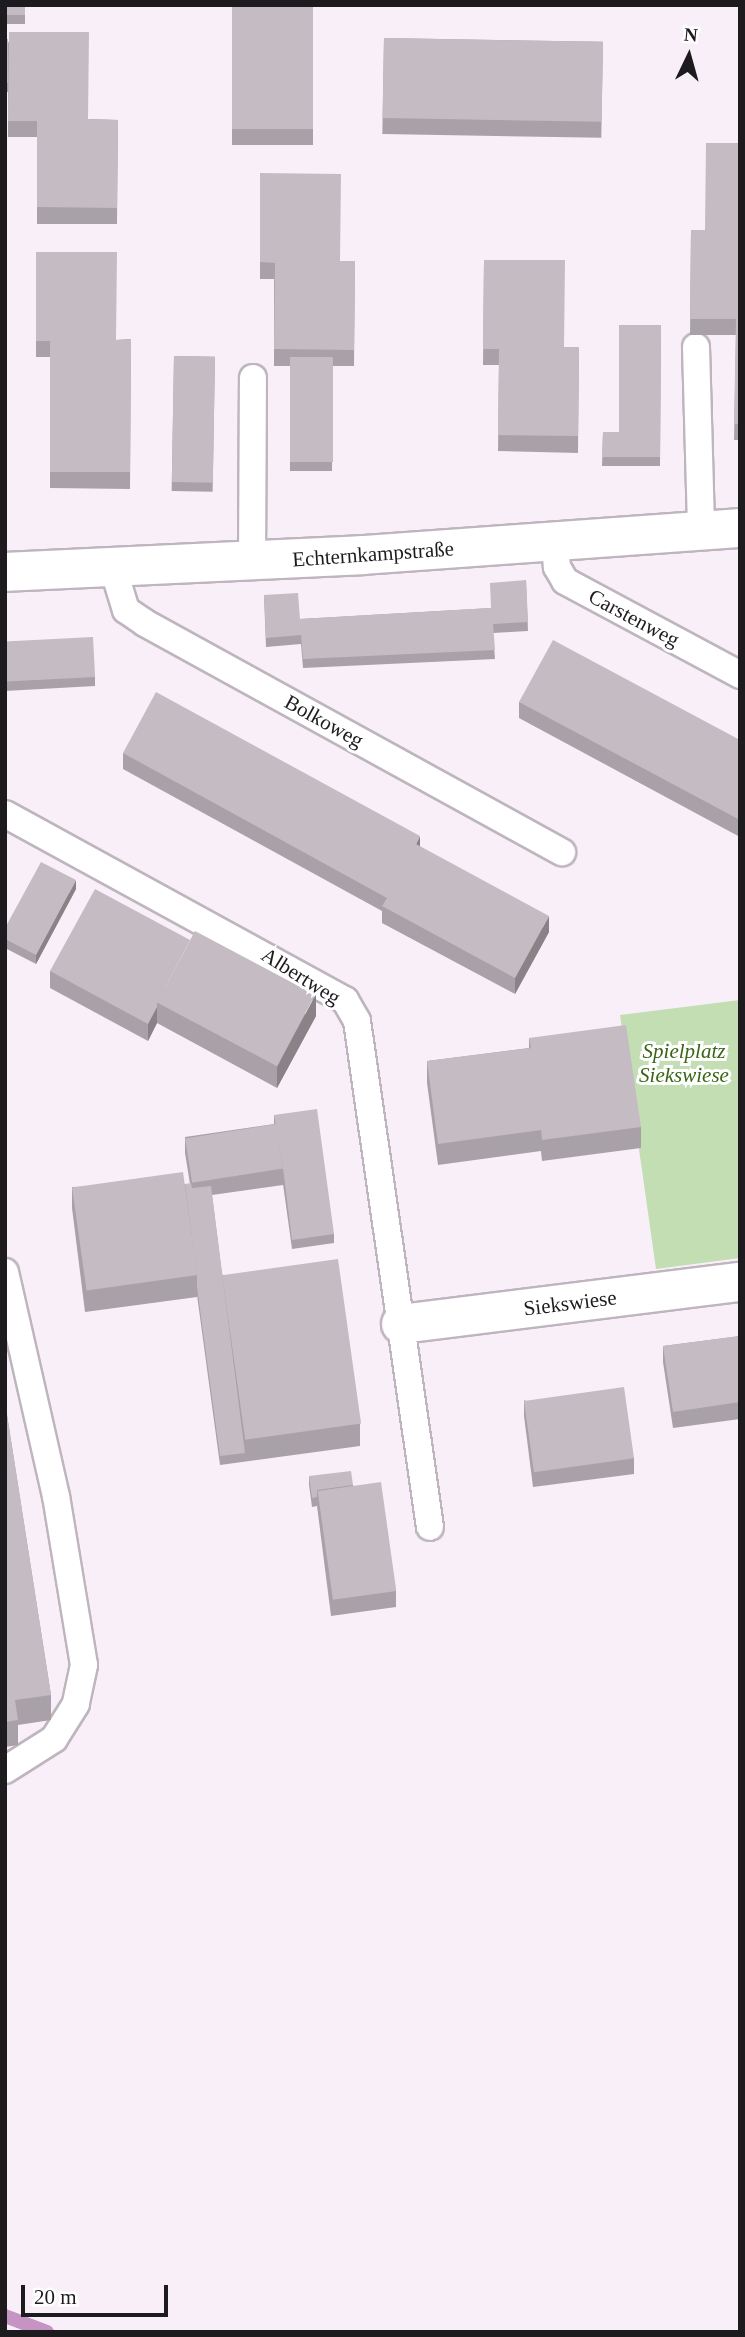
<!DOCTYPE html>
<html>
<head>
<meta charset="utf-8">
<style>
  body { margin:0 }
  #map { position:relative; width:745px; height:2337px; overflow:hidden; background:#f9eff8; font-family:Georgia,serif }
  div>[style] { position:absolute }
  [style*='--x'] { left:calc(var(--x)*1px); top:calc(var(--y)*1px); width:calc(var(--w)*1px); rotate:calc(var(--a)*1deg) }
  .green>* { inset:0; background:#c2deb2 }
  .stream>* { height:14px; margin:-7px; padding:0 7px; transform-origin:7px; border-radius:7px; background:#c593c4 }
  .roads { filter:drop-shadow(2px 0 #beb5be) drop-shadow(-2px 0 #beb5be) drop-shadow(0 2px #beb5be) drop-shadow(0 -2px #beb5be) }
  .service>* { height:26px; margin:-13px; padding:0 13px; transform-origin:13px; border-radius:13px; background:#fff }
  .minor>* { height:38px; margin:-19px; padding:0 19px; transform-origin:19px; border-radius:19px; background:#fff }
  .wall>* { inset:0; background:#a9a1a8; transform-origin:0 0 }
  .shaded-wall>* { inset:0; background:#898388 }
  .building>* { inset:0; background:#c4bbc3; transform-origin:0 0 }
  span { translate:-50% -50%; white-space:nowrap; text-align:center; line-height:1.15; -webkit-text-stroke:6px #fff; paint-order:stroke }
  .street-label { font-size:21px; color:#1e1b1e }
  .park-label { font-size:21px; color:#396515; font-style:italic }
  .frame { position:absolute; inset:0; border:7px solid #1e1b1e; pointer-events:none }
  .north { position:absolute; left:654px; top:21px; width:70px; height:70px; -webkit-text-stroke:5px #fff; paint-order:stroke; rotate:5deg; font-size:19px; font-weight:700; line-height:28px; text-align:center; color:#1e1b1e }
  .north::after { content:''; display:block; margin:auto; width:24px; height:32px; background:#1e1b1e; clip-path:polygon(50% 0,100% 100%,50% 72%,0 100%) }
  .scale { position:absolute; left:21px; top:2285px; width:147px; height:32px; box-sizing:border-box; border:4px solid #1e1b1e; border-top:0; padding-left:9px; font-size:21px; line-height:24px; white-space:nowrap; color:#1e1b1e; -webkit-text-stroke:5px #fff; paint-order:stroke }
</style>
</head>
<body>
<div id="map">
  <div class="green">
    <div style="clip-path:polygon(740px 1000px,740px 1258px,656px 1269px,620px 1015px)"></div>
  </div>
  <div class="stream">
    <div style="--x:5;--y:2316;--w:45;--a:20.9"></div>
  </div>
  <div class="roads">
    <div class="service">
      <div style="--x:696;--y:347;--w:184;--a:88.4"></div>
      <div style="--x:555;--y:541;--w:26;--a:86"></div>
      <div style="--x:557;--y:567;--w:16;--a:60"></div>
      <div style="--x:565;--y:581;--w:199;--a:28.2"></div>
      <div style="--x:252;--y:561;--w:183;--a:-89.7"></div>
      <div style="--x:113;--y:568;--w:44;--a:72.8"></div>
      <div style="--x:126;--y:610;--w:23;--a:34"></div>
      <div style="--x:145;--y:623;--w:476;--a:28.8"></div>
      <div style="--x:5;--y:814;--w:388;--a:28.7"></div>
      <div style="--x:345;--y:1000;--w:24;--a:60"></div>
      <div style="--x:357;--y:1021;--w:511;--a:81.79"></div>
      <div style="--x:5;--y:1272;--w:230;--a:77.2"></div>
      <div style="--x:56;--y:1496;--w:171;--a:80.6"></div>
      <div style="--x:84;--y:1665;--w:40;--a:102"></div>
      <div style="--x:76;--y:1704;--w:41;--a:122.2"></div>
      <div style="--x:54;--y:1739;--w:58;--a:147.7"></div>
    </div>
    <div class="minor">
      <div style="--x:5;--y:572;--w:358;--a:-2.7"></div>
      <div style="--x:363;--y:555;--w:378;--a:-4.1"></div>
      <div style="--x:401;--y:1324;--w:342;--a:-7.1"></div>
    </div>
  </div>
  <div class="wall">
    <div style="left:5px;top:5px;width:20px;height:19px"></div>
    <div style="left:232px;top:5px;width:81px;height:140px"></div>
    <div style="left:384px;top:38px;width:219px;height:96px;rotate:1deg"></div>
    <div style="clip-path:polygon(5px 39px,88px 119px,118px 120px,117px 224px,37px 224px,37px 137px,8px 137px,8px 92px,5px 92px)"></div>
    <div style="clip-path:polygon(740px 143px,740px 440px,734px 440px,736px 335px,690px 335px,691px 230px,705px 230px)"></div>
    <div style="clip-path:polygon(260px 173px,340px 261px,355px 261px,354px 366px,333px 366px,332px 471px,290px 471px,290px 366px,274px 366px,274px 279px,260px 279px)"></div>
    <div style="clip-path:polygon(36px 252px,116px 340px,131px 339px,130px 489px,50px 488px,50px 357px,36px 357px)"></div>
    <div style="clip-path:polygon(484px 260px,564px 347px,579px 347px,578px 453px,498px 451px,499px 365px,483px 365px)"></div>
    <div style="clip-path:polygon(661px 325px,660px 466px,602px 466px,603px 432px,619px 432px)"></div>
    <div style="left:174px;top:356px;width:41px;height:135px;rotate:1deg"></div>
    <div style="clip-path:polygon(526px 580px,528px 631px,493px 633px,495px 659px,303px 668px,301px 644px,266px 647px,264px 595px,300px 619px,491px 608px)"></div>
    <div style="clip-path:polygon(5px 642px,95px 677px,95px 686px,5px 691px)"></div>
    <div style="clip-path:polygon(519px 702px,740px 740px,740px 837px,519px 718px)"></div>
    <div style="clip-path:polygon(123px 753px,420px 847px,549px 932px,515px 994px,382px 923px,382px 911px,123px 769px)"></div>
    <div style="clip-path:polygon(76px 889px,36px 964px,5px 948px,5px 928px)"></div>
    <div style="clip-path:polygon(50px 971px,316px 1016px,277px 1088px,157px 1023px,148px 1041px,50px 988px)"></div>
    <div style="clip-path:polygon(529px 1038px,641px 1127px,641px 1148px,542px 1161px,541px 1151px,438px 1165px,427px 1083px,427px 1061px,529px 1048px)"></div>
    <div style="clip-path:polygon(274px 1115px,334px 1234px,334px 1243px,292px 1249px,283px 1184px,283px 1185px,212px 1195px,222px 1274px,360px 1424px,360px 1446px,220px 1465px,197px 1295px,197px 1297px,85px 1312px,72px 1208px,72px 1187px,190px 1184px,185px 1153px,185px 1137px,274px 1124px)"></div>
    <div style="clip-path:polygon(740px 1336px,740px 1419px,673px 1428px,663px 1362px,663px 1346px)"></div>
    <div style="clip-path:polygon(524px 1400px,634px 1458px,634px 1474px,533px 1487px,524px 1416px)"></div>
    <div style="clip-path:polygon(5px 1402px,51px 1695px,51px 1720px,18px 1725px,18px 1745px,5px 1747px)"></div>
    <div style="clip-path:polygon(309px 1476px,353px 1485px,396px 1591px,396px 1607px,331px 1616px,317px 1506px,312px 1507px,309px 1485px)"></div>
  </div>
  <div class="shaded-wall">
    <div style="clip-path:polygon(420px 836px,420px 852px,416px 844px)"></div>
    <div style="clip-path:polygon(76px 880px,76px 889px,36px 964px,36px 955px)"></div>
    <div style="clip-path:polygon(549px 916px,549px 932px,515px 994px,515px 978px)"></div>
    <div style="clip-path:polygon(316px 994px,316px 1016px,277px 1088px,277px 1067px)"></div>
    <div style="clip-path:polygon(157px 1007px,157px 1023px,148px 1041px,148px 1024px)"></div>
  </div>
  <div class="building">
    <div style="left:5px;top:5px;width:20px;height:10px"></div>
    <div style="left:232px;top:5px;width:81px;height:124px"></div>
    <div style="clip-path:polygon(9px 32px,89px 32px,88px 119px,118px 120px,117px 208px,37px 207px,37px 121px,8px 121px)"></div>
    <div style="left:384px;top:38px;width:219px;height:80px;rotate:1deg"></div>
    <div style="left:5px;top:39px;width:3px;height:44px"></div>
    <div style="clip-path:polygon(706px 143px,740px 143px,740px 424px,734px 424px,736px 319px,690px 319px,691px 230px,705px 230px)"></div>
    <div style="clip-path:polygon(260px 173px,341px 174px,340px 261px,355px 261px,354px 350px,274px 349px,275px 263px,260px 262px)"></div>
    <div style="clip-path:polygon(36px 252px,117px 252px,116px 340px,131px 339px,130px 472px,50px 472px,50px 341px,36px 341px)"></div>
    <div style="clip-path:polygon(484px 260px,565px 260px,564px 347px,579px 347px,578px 436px,498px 435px,499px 349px,483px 349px)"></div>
    <div style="clip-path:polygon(619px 325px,661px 325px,660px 457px,602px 457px,603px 432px,619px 432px)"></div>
    <div style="left:174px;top:356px;width:41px;height:126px;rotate:1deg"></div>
    <div style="left:290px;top:357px;width:43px;height:105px"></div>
    <div style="clip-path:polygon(526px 580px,528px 622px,493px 624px,495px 650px,303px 659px,301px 635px,266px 638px,264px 595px,298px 593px,300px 619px,491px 608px,490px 583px)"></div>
    <div style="left:93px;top:637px;width:40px;height:88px;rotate:87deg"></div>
    <div style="clip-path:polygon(553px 640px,740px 740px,740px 820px,519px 702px)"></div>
    <div style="clip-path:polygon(156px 692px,420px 836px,416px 844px,549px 916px,515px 978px,382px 906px,387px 898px,123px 753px)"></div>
    <div style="clip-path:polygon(41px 862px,76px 880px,36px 955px,5px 939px,5px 928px)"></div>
    <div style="clip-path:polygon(95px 889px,190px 940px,157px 1003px,157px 1007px,148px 1024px,50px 971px)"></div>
    <div style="left:195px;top:931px;width:136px;height:81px;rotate:28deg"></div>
    <div style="clip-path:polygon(626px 1025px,641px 1127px,542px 1140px,541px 1130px,438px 1144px,427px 1061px,531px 1048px,529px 1038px)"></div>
    <div style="clip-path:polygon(317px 1109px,334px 1234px,292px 1240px,283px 1168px,274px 1115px)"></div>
    <div style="left:276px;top:1124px;width:45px;height:92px;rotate:81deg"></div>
    <div style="left:183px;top:1172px;width:104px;height:112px;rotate:82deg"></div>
    <div style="clip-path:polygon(191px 1183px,192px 1188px,211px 1186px,245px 1453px,220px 1456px,197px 1287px,197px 1275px,185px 1184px)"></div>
    <div style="left:338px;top:1259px;width:166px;height:117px;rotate:82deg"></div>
    <div style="clip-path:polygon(740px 1336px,740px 1402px,673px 1412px,663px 1346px)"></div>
    <div style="left:624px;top:1387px;width:72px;height:101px;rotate:82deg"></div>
    <div style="clip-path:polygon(5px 1402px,51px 1695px,15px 1700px,18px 1720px,5px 1722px)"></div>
    <div style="clip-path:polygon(351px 1471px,353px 1485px,317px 1490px,317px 1497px,312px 1498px,309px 1476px)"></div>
    <div style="left:381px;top:1482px;width:110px;height:64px;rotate:82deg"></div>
  </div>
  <div class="street-label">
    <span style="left:373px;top:554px;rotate:-4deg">Echternkampstraße</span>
    <span style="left:634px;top:618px;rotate:28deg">Carstenweg</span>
    <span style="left:324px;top:721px;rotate:29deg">Bolkoweg</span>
    <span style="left:301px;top:976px;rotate:32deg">Albertweg</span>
    <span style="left:570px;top:1303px;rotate:-7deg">Siekswiese</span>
  </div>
  <div class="park-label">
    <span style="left:684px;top:1063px">Spielplatz<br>Siekswiese</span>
  </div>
  <div class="frame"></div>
  <div class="north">N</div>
  <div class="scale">20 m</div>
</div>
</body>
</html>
